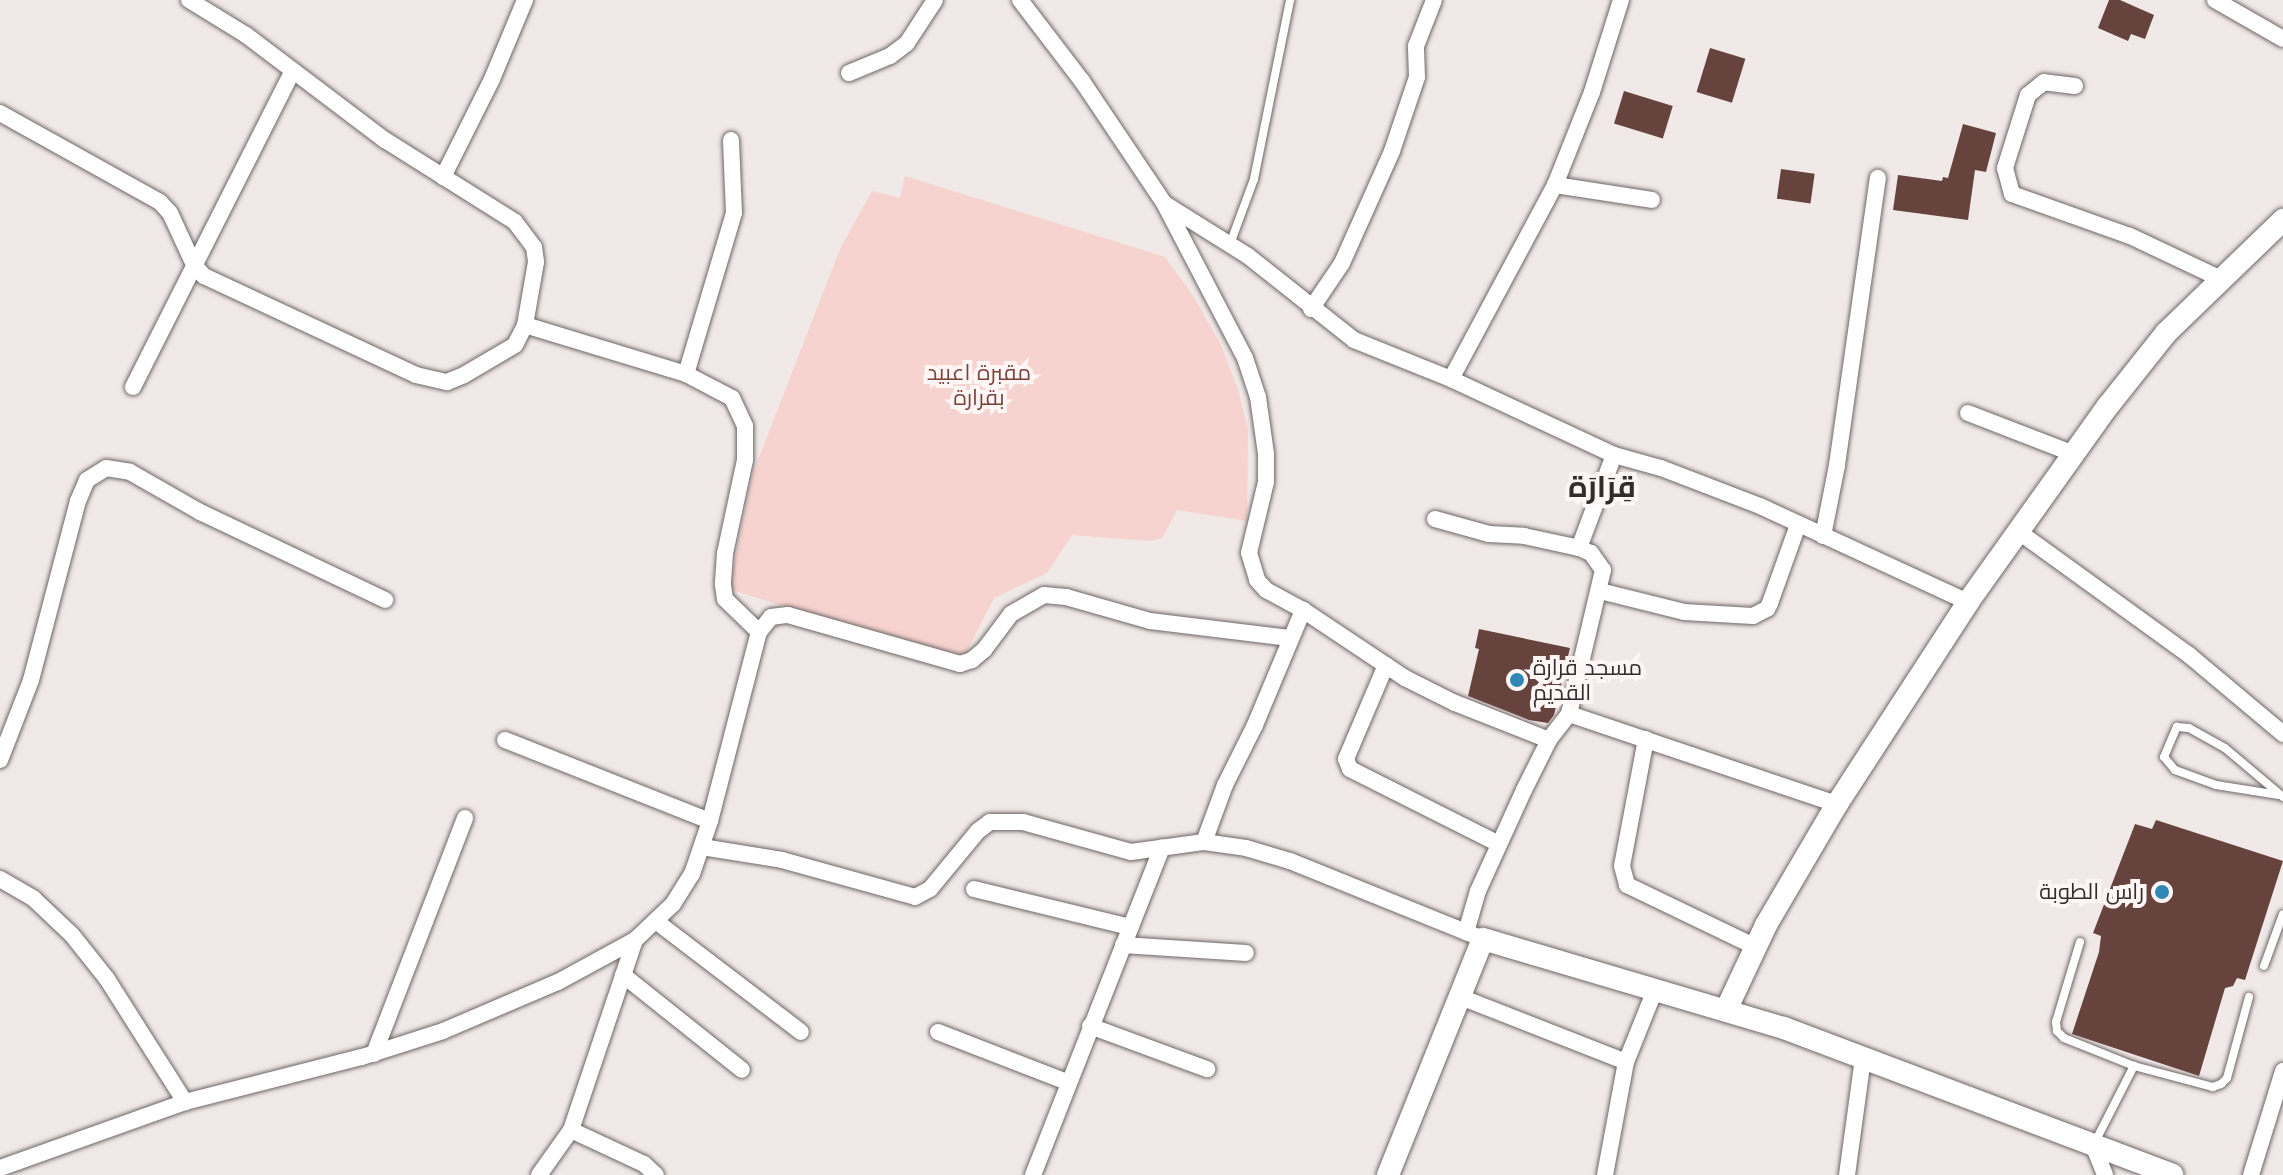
<!DOCTYPE html>
<html>
<head>
<meta charset="utf-8">
<style>
	body { margin:0 }
	#map { position:relative; width:2283px; height:1175px; overflow:hidden; background:#f1e9e8; font-family:Jost,Cairo,sans-serif }
	div>[style] { position:absolute }
	.green>* { inset:0; background:#f6d3ce }
	.building>* { inset:0; background:#67433e; transform-origin:0 0 }
	.roads { filter:drop-shadow(0 0 2px #6d6665) drop-shadow(0 0 2px #6d6665) }
	.lane>* { height:8px; margin:-4px; padding:0 4px; transform-origin:4px; border-radius:4px; background:#fff }
	.street>* { height:16px; margin:-8px; padding:0 8px; transform-origin:8px; border-radius:8px; background:#fff }
	.secondary>* { height:22px; margin:-11px; padding:0 11px; transform-origin:11px; border-radius:11px; background:#fff }
	.dots>* { width:22px; height:22px; translate:-50% -50%; box-sizing:border-box; border:4px solid #fef6f5; border-radius:50% }
	span { translate:-50% -50%; white-space:nowrap; text-align:center; line-height:1.15; -webkit-text-stroke:8px #fef6f5; paint-order:stroke }
	.park-label { font-size:22px; color:#7b423c }
	.poi-label { font-size:22px; color:#302d2c }
	.left { translate:0 -50%; text-align:left }
	.right { translate:-100% -50%; text-align:right }
	.district-label { font-size:30px; color:#302d2c; font-weight:700 }
</style>
</head>
<body>
<div id="map">
	<div class="green">
		<i style="clip-path:polygon(905px 176px,1165px 257px,1192px 294px,1220px 343px,1238px 389px,1248px 430px,1247px 521px,1177px 510px,1162px 538px,1149px 541px,1072px 535px,1047px 573px,994px 598px,965px 655px,896px 641px,729px 589px,753px 473px,840px 249px,872px 191px,900px 198px)"></i>
	</div>
	<div class="building">
		<i style="clip-path:polygon(2109px 0,2120px 0,2154px 15px,2145px 39px,2131px 34px,2128px 41px,2098px 28px)"></i>
		<i style="left:1710px;top:48px;width:37px;height:46px;rotate:17deg"></i>
		<i style="left:1624px;top:91px;width:51px;height:34px;rotate:17deg"></i>
		<i style="clip-path:polygon(1963px 124px,1996px 133px,1986px 172px,1975px 170px,1968px 220px,1893px 210px,1898px 175px,1942px 181px,1943px 177px,1948px 178px)"></i>
		<i style="left:1781px;top:169px;width:34px;height:30px;rotate:8deg"></i>
		<i style="clip-path:polygon(1479px 629px,1570px 648px,1554px 715px,1548px 723px,1529px 720px,1468px 696px,1479px 649px,1475px 648px)"></i>
		<i style="clip-path:polygon(2156px 820px,2283px 861px,2245px 980px,2237px 978px,2233px 986px,2225px 988px,2199px 1076px,2072px 1034px,2099px 952px,2101px 936px,2093px 933px,2135px 824px,2152px 829px)"></i>
	</div>
	<div class="roads">
		<div class="lane">
			<i style="left:1230px;top:244px;width:69px;rotate:-69.7deg"></i>
			<i style="left:1254px;top:179px;width:183px;rotate:-78.6deg"></i>
			<i style="left:2279px;top:795px;width:64px;rotate:-171deg"></i>
			<i style="left:2216px;top:785px;width:44px;rotate:-159.9deg"></i>
			<i style="left:2175px;top:770px;width:17px;rotate:-130deg"></i>
			<i style="left:2164px;top:757px;width:33px;rotate:-67deg"></i>
			<i style="left:2177px;top:727px;width:12px;rotate:5deg"></i>
			<i style="left:2189px;top:728px;width:41px;rotate:29.1deg"></i>
			<i style="left:2225px;top:748px;width:76px;rotate:40.2deg"></i>
			<i style="left:2080px;top:942px;width:84px;rotate:106.7deg"></i>
			<i style="left:2056px;top:1022px;width:9px;rotate:84deg"></i>
			<i style="left:2057px;top:1031px;width:10px;rotate:45deg"></i>
			<i style="left:2064px;top:1038px;width:75px;rotate:21.8deg"></i>
			<i style="left:2134px;top:1066px;width:82px;rotate:14.9deg"></i>
			<i style="left:2213px;top:1087px;width:9px;rotate:-21deg"></i>
			<i style="left:2221px;top:1084px;width:8px;rotate:-45deg"></i>
			<i style="left:2227px;top:1078px;width:84px;rotate:-74.8deg"></i>
			<i style="left:2264px;top:966px;width:55px;rotate:-69.9deg"></i>
			<i style="left:2094px;top:1144px;width:88px;rotate:-62.9deg"></i>
		</div>
		<div class="street">
			<i style="left:189px;top:0;width:67px;rotate:31.6deg"></i>
			<i style="left:246px;top:35px;width:174px;rotate:37.1deg"></i>
			<i style="left:385px;top:140px;width:154px;rotate:32.2deg"></i>
			<i style="left:515px;top:222px;width:31px;rotate:53deg"></i>
			<i style="left:534px;top:247px;width:15px;rotate:82deg"></i>
			<i style="left:536px;top:262px;width:64px;rotate:99.9deg"></i>
			<i style="left:1020px;top:0;width:102px;rotate:52.6deg"></i>
			<i style="left:1082px;top:81px;width:147px;rotate:56.1deg"></i>
			<i style="left:1164px;top:203px;width:175px;rotate:62.4deg"></i>
			<i style="left:1245px;top:358px;width:41px;rotate:71.6deg"></i>
			<i style="left:1258px;top:397px;width:58px;rotate:82deg"></i>
			<i style="left:1266px;top:454px;width:28px;rotate:90deg"></i>
			<i style="left:1266px;top:482px;width:73px;rotate:103.5deg"></i>
			<i style="left:1249px;top:553px;width:28px;rotate:73deg"></i>
			<i style="left:1257px;top:580px;width:13px;rotate:48deg"></i>
			<i style="left:1266px;top:590px;width:42px;rotate:28.4deg"></i>
			<i style="left:1303px;top:610px;width:123px;rotate:33.7deg"></i>
			<i style="left:1405px;top:678px;width:56px;rotate:26.6deg"></i>
			<i style="left:1455px;top:703px;width:101px;rotate:21.5deg"></i>
			<i style="left:2215px;top:0;width:78px;rotate:29.8deg"></i>
			<i style="left:849px;top:73px;width:44px;rotate:-22.5deg"></i>
			<i style="left:890px;top:56px;width:21px;rotate:-37deg"></i>
			<i style="left:907px;top:43px;width:51px;rotate:-56.9deg"></i>
			<i style="left:2075px;top:86px;width:31px;rotate:-173deg"></i>
			<i style="left:2044px;top:82px;width:21px;rotate:141deg"></i>
			<i style="left:2028px;top:95px;width:77px;rotate:107.5deg"></i>
			<i style="left:2005px;top:168px;width:27px;rotate:75deg"></i>
			<i style="left:2012px;top:194px;width:125px;rotate:19.6deg"></i>
			<i style="left:2130px;top:236px;width:98px;rotate:25.3deg"></i>
			<i style="left:0;top:113px;width:183px;rotate:29.1deg"></i>
			<i style="left:160px;top:202px;width:15px;rotate:48deg"></i>
			<i style="left:170px;top:213px;width:57px;rotate:65.2deg"></i>
			<i style="left:194px;top:265px;width:15px;rotate:48deg"></i>
			<i style="left:204px;top:276px;width:234px;rotate:25deg"></i>
			<i style="left:416px;top:375px;width:32px;rotate:13deg"></i>
			<i style="left:447px;top:382px;width:18px;rotate:-22deg"></i>
			<i style="left:464px;top:375px;width:59px;rotate:-30.5deg"></i>
			<i style="left:515px;top:345px;width:22px;rotate:-63deg"></i>
			<i style="left:525px;top:325px;width:168px;rotate:16.9deg"></i>
			<i style="left:686px;top:374px;width:52px;rotate:27.6deg"></i>
			<i style="left:732px;top:398px;width:31px;rotate:65deg"></i>
			<i style="left:745px;top:426px;width:34px;rotate:90deg"></i>
			<i style="left:745px;top:460px;width:95px;rotate:102.1deg"></i>
			<i style="left:725px;top:553px;width:32px;rotate:94deg"></i>
			<i style="left:723px;top:585px;width:14px;rotate:82deg"></i>
			<i style="left:725px;top:599px;width:47px;rotate:44.1deg"></i>
			<i style="left:443px;top:177px;width:110px;rotate:-63.4deg"></i>
			<i style="left:492px;top:79px;width:86px;rotate:-67.3deg"></i>
			<i style="left:1555px;top:185px;width:98px;rotate:8.8deg"></i>
			<i style="left:1165px;top:204px;width:98px;rotate:32.1deg"></i>
			<i style="left:1248px;top:256px;width:135px;rotate:38.4deg"></i>
			<i style="left:1354px;top:340px;width:105px;rotate:21.9deg"></i>
			<i style="left:1451px;top:379px;width:180px;rotate:25deg"></i>
			<i style="left:1614px;top:455px;width:49px;rotate:15.5deg"></i>
			<i style="left:1661px;top:468px;width:106px;rotate:21deg"></i>
			<i style="left:1760px;top:506px;width:229px;rotate:24.8deg"></i>
			<i style="left:1311px;top:309px;width:55px;rotate:-56deg"></i>
			<i style="left:1342px;top:263px;width:123px;rotate:-65.9deg"></i>
			<i style="left:1392px;top:151px;width:78px;rotate:-71.3deg"></i>
			<i style="left:1417px;top:77px;width:31px;rotate:-92deg"></i>
			<i style="left:1416px;top:46px;width:49px;rotate:-68.6deg"></i>
			<i style="left:686px;top:374px;width:168px;rotate:-73.4deg"></i>
			<i style="left:734px;top:213px;width:73px;rotate:-92.4deg"></i>
			<i style="left:1451px;top:379px;width:220px;rotate:-61.8deg"></i>
			<i style="left:1555px;top:185px;width:100px;rotate:-68.3deg"></i>
			<i style="left:1592px;top:92px;width:96px;rotate:-72.5deg"></i>
			<i style="left:133px;top:387px;width:353px;rotate:-63.2deg"></i>
			<i style="left:1968px;top:413px;width:114px;rotate:21.1deg"></i>
			<i style="left:1435px;top:519px;width:56px;rotate:15.5deg"></i>
			<i style="left:1489px;top:534px;width:35px;rotate:3deg"></i>
			<i style="left:1524px;top:536px;width:56px;rotate:12.3deg"></i>
			<i style="left:1579px;top:548px;width:13px;rotate:23deg"></i>
			<i style="left:1591px;top:553px;width:21px;rotate:55deg"></i>
			<i style="left:1603px;top:570px;width:148px;rotate:103.3deg"></i>
			<i style="left:1569px;top:714px;width:33px;rotate:128deg"></i>
			<i style="left:1549px;top:740px;width:56px;rotate:116.6deg"></i>
			<i style="left:1524px;top:790px;width:111px;rotate:114.5deg"></i>
			<i style="left:1478px;top:891px;width:43px;rotate:106.3deg"></i>
			<i style="left:2019px;top:532px;width:210px;rotate:35.9deg"></i>
			<i style="left:2189px;top:655px;width:123px;rotate:40deg"></i>
			<i style="left:1823px;top:536px;width:72px;rotate:-78.8deg"></i>
			<i style="left:1837px;top:465px;width:290px;rotate:-81.9deg"></i>
			<i style="left:1579px;top:548px;width:99px;rotate:-69.4deg"></i>
			<i style="left:1600px;top:591px;width:87px;rotate:14deg"></i>
			<i style="left:1684px;top:612px;width:69px;rotate:3.3deg"></i>
			<i style="left:1753px;top:616px;width:16px;rotate:-27deg"></i>
			<i style="left:1767px;top:609px;width:7px;rotate:-63deg"></i>
			<i style="left:1770px;top:603px;width:83px;rotate:-70.3deg"></i>
			<i style="left:1386px;top:665px;width:102px;rotate:113.1deg"></i>
			<i style="left:1346px;top:759px;width:11px;rotate:68deg"></i>
			<i style="left:1350px;top:769px;width:167px;rotate:26.7deg"></i>
			<i style="left:1569px;top:714px;width:283px;rotate:18.6deg"></i>
			<i style="left:1646px;top:739px;width:129px;rotate:100.7deg"></i>
			<i style="left:1622px;top:866px;width:20px;rotate:75deg"></i>
			<i style="left:1627px;top:885px;width:143px;rotate:25.7deg"></i>
			<i style="left:505px;top:740px;width:220px;rotate:21.6deg"></i>
			<i style="left:0;top:760px;width:86px;rotate:-68.8deg"></i>
			<i style="left:31px;top:680px;width:185px;rotate:-75.3deg"></i>
			<i style="left:78px;top:501px;width:23px;rotate:-67deg"></i>
			<i style="left:87px;top:480px;width:22px;rotate:-32deg"></i>
			<i style="left:106px;top:468px;width:24px;rotate:9deg"></i>
			<i style="left:130px;top:472px;width:81px;rotate:29.7deg"></i>
			<i style="left:200px;top:512px;width:205px;rotate:25.4deg"></i>
			<i style="left:1204px;top:842px;width:61px;rotate:-69.8deg"></i>
			<i style="left:1225px;top:785px;width:67px;rotate:-63.4deg"></i>
			<i style="left:1255px;top:725px;width:125px;rotate:-67.3deg"></i>
			<i style="left:702px;top:847px;width:81px;rotate:9.2deg"></i>
			<i style="left:782px;top:860px;width:138px;rotate:15.5deg"></i>
			<i style="left:915px;top:897px;width:17px;rotate:-28deg"></i>
			<i style="left:930px;top:889px;width:75px;rotate:-50.4deg"></i>
			<i style="left:978px;top:831px;width:15px;rotate:-37deg"></i>
			<i style="left:990px;top:822px;width:33px"></i>
			<i style="left:1023px;top:822px;width:112px;rotate:15.5deg"></i>
			<i style="left:1131px;top:852px;width:74px;rotate:-7.8deg"></i>
			<i style="left:1204px;top:842px;width:42px;rotate:8.1deg"></i>
			<i style="left:1246px;top:848px;width:46px;rotate:16.5deg"></i>
			<i style="left:1290px;top:861px;width:208px;rotate:22deg"></i>
			<i style="left:0;top:879px;width:39px;rotate:30deg"></i>
			<i style="left:34px;top:899px;width:52px;rotate:43.5deg"></i>
			<i style="left:72px;top:935px;width:56px;rotate:51.5deg"></i>
			<i style="left:107px;top:979px;width:146px;rotate:57.6deg"></i>
			<i style="left:974px;top:889px;width:161px;rotate:13.7deg"></i>
			<i style="left:657px;top:922px;width:181px;rotate:37.4deg"></i>
			<i style="left:1123px;top:945px;width:123px;rotate:3.7deg"></i>
			<i style="left:623px;top:975px;width:152px;rotate:38.6deg"></i>
			<i style="left:1458px;top:996px;width:180px;rotate:21.4deg"></i>
			<i style="left:1090px;top:1026px;width:125px;rotate:20.2deg"></i>
			<i style="left:938px;top:1032px;width:138px;rotate:21.2deg"></i>
			<i style="left:374px;top:1054px;width:253px;rotate:-68.9deg"></i>
			<i style="left:571px;top:1130px;width:81px;rotate:25deg"></i>
			<i style="left:644px;top:1164px;width:16px;rotate:43deg"></i>
			<i style="left:2093px;top:1145px;width:32px;rotate:68deg"></i>
			<i style="left:0;top:1168px;width:196px;rotate:-19.6deg"></i>
			<i style="left:185px;top:1102px;width:183px;rotate:-14.3deg"></i>
			<i style="left:362px;top:1057px;width:85px;rotate:-17.8deg"></i>
			<i style="left:443px;top:1031px;width:125px;rotate:-23.1deg"></i>
			<i style="left:558px;top:982px;width:88px;rotate:-28.6deg"></i>
			<i style="left:635px;top:940px;width:52px;rotate:-43.5deg"></i>
			<i style="left:673px;top:904px;width:36px;rotate:-58deg"></i>
			<i style="left:692px;top:874px;width:56px;rotate:-71.2deg"></i>
			<i style="left:710px;top:821px;width:195px;rotate:-75.5deg"></i>
			<i style="left:759px;top:632px;width:19px;rotate:-51deg"></i>
			<i style="left:771px;top:617px;width:17px;rotate:-7deg"></i>
			<i style="left:788px;top:615px;width:179px;rotate:15.9deg"></i>
			<i style="left:960px;top:664px;width:13px;rotate:-18deg"></i>
			<i style="left:972px;top:660px;width:16px;rotate:-40deg"></i>
			<i style="left:984px;top:650px;width:45px;rotate:-53.1deg"></i>
			<i style="left:1011px;top:614px;width:38px;rotate:-30deg"></i>
			<i style="left:1044px;top:595px;width:22px;rotate:5deg"></i>
			<i style="left:1066px;top:597px;width:87px;rotate:15.9deg"></i>
			<i style="left:1150px;top:621px;width:141px;rotate:6.9deg"></i>
			<i style="left:539px;top:1175px;width:55px;rotate:-54.6deg"></i>
			<i style="left:571px;top:1130px;width:200px;rotate:-71.4deg"></i>
			<i style="left:1033px;top:1175px;width:352px;rotate:-68.5deg"></i>
			<i style="left:1605px;top:1175px;width:115px;rotate:-79.5deg"></i>
			<i style="left:1626px;top:1062px;width:78px;rotate:-68.1deg"></i>
			<i style="left:1847px;top:1175px;width:118px;rotate:-82.2deg"></i>
			<i style="left:2251px;top:1175px;width:109px;rotate:-72.9deg"></i>
		</div>
		<div class="secondary">
			<i style="left:1727px;top:1008px;width:92px;rotate:-64.8deg"></i>
			<i style="left:1766px;top:925px;width:140px;rotate:-59.6deg"></i>
			<i style="left:1837px;top:804px;width:241px;rotate:-57deg"></i>
			<i style="left:1968px;top:602px;width:241px;rotate:-54.5deg"></i>
			<i style="left:2108px;top:406px;width:93px;rotate:-51.5deg"></i>
			<i style="left:2166px;top:333px;width:163px;rotate:-44deg"></i>
			<i style="left:1388px;top:1175px;width:254px;rotate:-68.1deg"></i>
			<i style="left:1483px;top:939px;width:314px;rotate:16.5deg"></i>
			<i style="left:1784px;top:1028px;width:415px;rotate:20.7deg"></i>
		</div>
	</div>
	<div class="dots">
		<i style="left:1517px;top:680px;background:#3187b6"></i>
		<i style="left:2162px;top:892px;background:#3187b6"></i>
	</div>
	<div class="park-label">
		<span style="left:979px;top:385px">مقبرة اعبيد<br>بقرارة</span>
	</div>
	<div class="poi-label">
		<span class="left" style="left:1533px;top:680px">مسجد قرارة<br>القديم</span>
		<span class="right" style="left:2144px;top:892px">راس الطوبة</span>
	</div>
	<div class="district-label">
		<span style="left:1602px;top:487px">قِرَارَة</span>
	</div>
</div>
</body>
</html>
